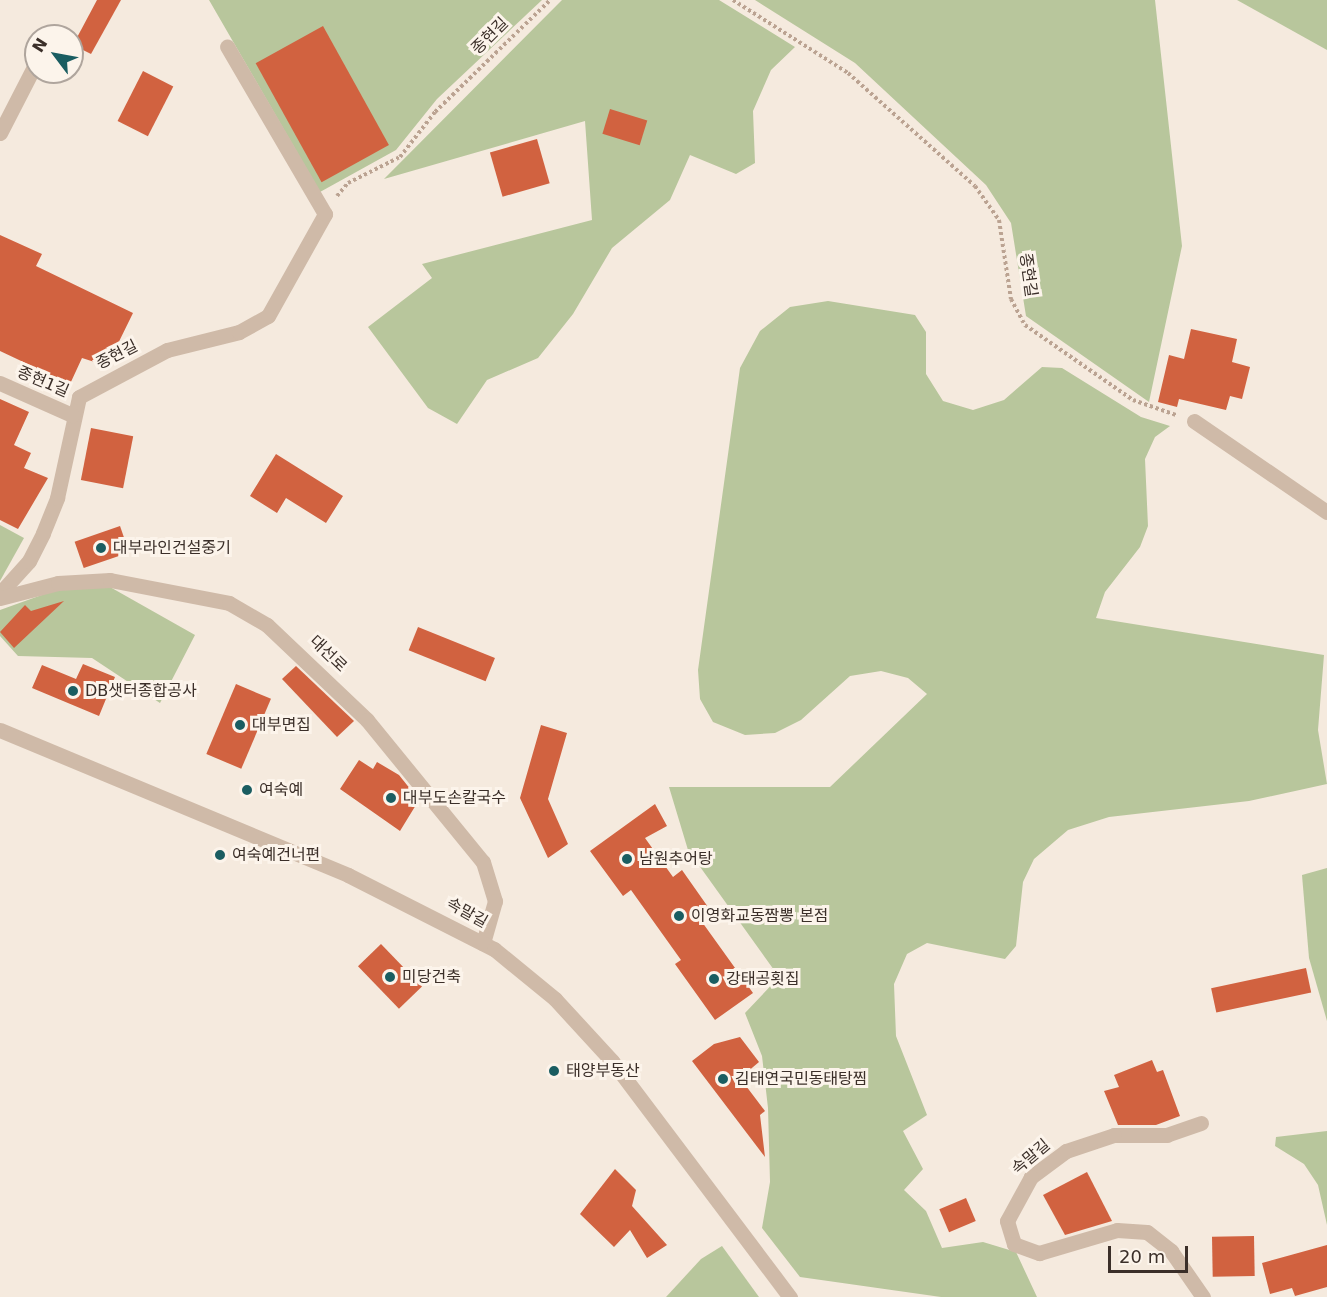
<!DOCTYPE html>
<html>
<head>
<meta charset="utf-8">
<style>
	body { margin:0 }
	#map { position:relative; width:1327px; height:1297px; overflow:hidden; background:#f5eade; font-family:"DejaVu Sans","Noto Sans KR",sans-serif }
	div>[style] { position:absolute }
	.green>* { inset:0; background:#b8c69c }
	.building>* { inset:0; background:#d16240; transform-origin:0 0 }
	.path>* { height:4px; margin-top:-2px; transform-origin:0; background:repeating-linear-gradient(90deg,#bba392 0 3px,transparent 0 6px) }
	.service>* { height:15px; margin:-7.5px; padding:0 7.5px; transform-origin:7.5px; border-radius:7.5px; background:#cfbaa8 }
	.minor>* { height:15px; margin:-7.5px; padding:0 7.5px; transform-origin:7.5px; border-radius:7.5px; background:#cfbaa8 }
	.tertiary>* { height:15px; margin:-7.5px; padding:0 7.5px; transform-origin:7.5px; border-radius:7.5px; background:#cfbaa8 }
	.dots>* { width:16px; height:16px; translate:-50% -50%; box-sizing:border-box; border:3px solid #fcf4eb; border-radius:50% }
	span { translate:-50% -50%; white-space:nowrap; text-align:center; line-height:1.15; -webkit-text-stroke:6px #fcf4eb; paint-order:stroke }
	.street-label { font-size:16px; color:#3b2f29 }
	.poi-label { font-size:16px; color:#3b2f29 }
	.left { translate:0 -50%; text-align:left }
	.north { position:absolute; left:24px; top:24px; width:60px; height:60px; box-sizing:border-box; background:#fcf4eb; border:2px solid #afa59d; border-radius:50%; rotate:302deg; font-size:16px; font-weight:700; line-height:24px; text-align:center; color:#3b2f29 }
	.north::after { content:''; display:block; margin:auto; width:21px; height:27px; background:#1a5d61; clip-path:polygon(50% 0,100% 100%,50% 72%,0 100%) }
	.scale { position:absolute; left:1108px; top:1246px; width:80px; height:27px; box-sizing:border-box; border:3px solid #3b2f29; border-top:0; padding-left:8px; font-size:18px; line-height:21px; white-space:nowrap; color:#3b2f29; -webkit-text-stroke:4px #fcf4eb; paint-order:stroke }
</style>
</head>
<body>
<div id="map">
	<div class="green">
		<i style="clip-path:polygon(209px 0,542px 0,437px 99px,396px 150px,320px 192px)"></i>
		<i style="clip-path:polygon(562px 0,719px 0,795px 47px,771px 70px,753px 111px,755px 163px,736px 174px,690px 155px,670px 200px,612px 248px,573px 314px,538px 358px,487px 380px,457px 424px,428px 408px,368px 327px,432px 278px,422px 264px,592px 220px,585px 121px,384px 179px)"></i>
		<i style="clip-path:polygon(755px 0,1155px 0,1182px 246px,1149px 402px,1026px 316px,1011px 223px,986px 185px,855px 63px)"></i>
		<i style="clip-path:polygon(1237px 0,1327px 0,1327px 50px)"></i>
		<i style="clip-path:polygon(828px 301px,915px 315px,926px 332px,926px 374px,943px 401px,973px 410px,1004px 400px,1042px 367px,1062px 368px,1141px 417px,1170px 426px,1155px 437px,1145px 459px,1148px 526px,1140px 547px,1105px 592px,1096px 618px,1324px 655px,1318px 730px,1327px 784px,1249px 801px,1109px 817px,1068px 830px,1034px 859px,1023px 882px,1016px 946px,1005px 959px,927px 943px,907px 954px,894px 984px,896px 1036px,927px 1115px,903px 1131px,923px 1169px,904px 1190px,926px 1211px,942px 1248px,983px 1242px,1016px 1252px,1037px 1297px,941px 1297px,800px 1277px,762px 1228px,770px 1182px,768px 1108px,762px 1056px,745px 1013px,779px 977px,688px 850px,669px 787px,830px 787px,927px 694px,908px 678px,881px 671px,850px 676px,801px 720px,775px 733px,745px 735px,713px 722px,700px 699px,698px 670px,740px 368px,760px 331px,790px 307px)"></i>
		<i style="clip-path:polygon(0 525px,24px 538px,0 581px)"></i>
		<i style="clip-path:polygon(64px 587px,110px 587px,195px 635px,160px 703px,92px 658px,18px 656px,0 636px,0 610px)"></i>
		<i style="clip-path:polygon(1327px 868px,1327px 1021px,1309px 958px,1302px 875px)"></i>
		<i style="clip-path:polygon(1327px 1131px,1327px 1225px,1318px 1185px,1304px 1164px,1275px 1146px,1276px 1137px)"></i>
		<i style="clip-path:polygon(722px 1246px,759px 1297px,666px 1297px,701px 1259px)"></i>
	</div>
	<div class="building">
		<i style="clip-path:polygon(97px 0,121px 0,91px 54px,73px 45px)"></i>
		<i style="left:323px;top:26px;width:136px;height:77px;rotate:61deg"></i>
		<i style="left:143px;top:71px;width:34px;height:56px;rotate:27deg"></i>
		<i style="left:610px;top:109px;width:39px;height:26px;rotate:17deg"></i>
		<i style="left:537px;top:139px;width:46px;height:49px;rotate:74deg"></i>
		<i style="clip-path:polygon(0 235px,42px 254px,36px 266px,133px 313px,107px 366px,82px 358px,70px 384px,0 351px)"></i>
		<i style="clip-path:polygon(1191px 329px,1237px 339px,1232px 362px,1250px 367px,1242px 399px,1230px 396px,1226px 410px,1179px 399px,1177px 407px,1158px 402px,1169px 355px,1184px 359px)"></i>
		<i style="clip-path:polygon(0 399px,29px 412px,14px 445px,31px 453px,24px 468px,48px 478px,18px 529px,0 520px)"></i>
		<i style="left:91px;top:428px;width:43px;height:53px;rotate:11deg"></i>
		<i style="clip-path:polygon(276px 454px,343px 496px,326px 523px,286px 498px,277px 513px,250px 496px)"></i>
		<i style="left:120px;top:526px;width:28px;height:48px;rotate:71deg"></i>
		<i style="clip-path:polygon(64px 601px,14px 648px,0 632px,25px 605px,31px 611px)"></i>
		<i style="left:418px;top:627px;width:83px;height:25px;rotate:22deg"></i>
		<i style="clip-path:polygon(83px 664px,115px 677px,99px 716px,32px 688px,42px 665px,76px 679px)"></i>
		<i style="clip-path:polygon(296px 666px,354px 721px,337px 737px,282px 679px)"></i>
		<i style="left:236px;top:684px;width:38px;height:76px;rotate:23deg"></i>
		<i style="clip-path:polygon(541px 725px,567px 733px,548px 799px,568px 844px,548px 858px,520px 798px)"></i>
		<i style="clip-path:polygon(359px 760px,373px 769px,377px 762px,399px 775px,419px 800px,400px 831px,340px 789px)"></i>
		<i style="clip-path:polygon(655px 804px,667px 826px,645px 838px,673px 877px,682px 870px,708px 907px,697px 915px,753px 993px,715px 1020px,675px 964px,681px 960px,631px 890px,623px 896px,590px 851px)"></i>
		<i style="left:381px;top:944px;width:59px;height:32px;rotate:46deg"></i>
		<i style="left:1306px;top:968px;width:25px;height:97px;rotate:78deg"></i>
		<i style="clip-path:polygon(740px 1037px,759px 1062px,740px 1078px,765px 1111px,760px 1115px,765px 1157px,692px 1061px,714px 1044px)"></i>
		<i style="clip-path:polygon(1152px 1060px,1157px 1072px,1163px 1070px,1180px 1116px,1156px 1125px,1118px 1125px,1104px 1091px,1119px 1087px,1114px 1075px)"></i>
		<i style="clip-path:polygon(615px 1169px,636px 1190px,632px 1206px,667px 1245px,647px 1258px,630px 1230px,614px 1247px,580px 1214px)"></i>
		<i style="clip-path:polygon(1087px 1172px,1112px 1221px,1065px 1235px,1043px 1195px)"></i>
		<i style="left:966px;top:1198px;width:25px;height:29px;rotate:67deg"></i>
		<i style="left:1254px;top:1236px;width:40px;height:42px;rotate:89deg"></i>
		<i style="clip-path:polygon(1327px 1245px,1327px 1287px,1295px 1296px,1292px 1288px,1270px 1294px,1262px 1263px)"></i>
	</div>
	<div class="path">
		<i style="left:733px;top:0;width:136px;rotate:32.4deg"></i>
		<i style="left:848px;top:73px;width:170px;rotate:41.7deg"></i>
		<i style="left:975px;top:186px;width:42px;rotate:54.8deg"></i>
		<i style="left:999px;top:220px;width:80px;rotate:81.4deg"></i>
		<i style="left:1011px;top:299px;width:30px;rotate:62deg"></i>
		<i style="left:1025px;top:325px;width:131px;rotate:34.8deg"></i>
		<i style="left:1133px;top:400px;width:46px;rotate:19.2deg"></i>
		<i style="left:337px;top:196px;width:17px;rotate:-50deg"></i>
		<i style="left:348px;top:183px;width:58px;rotate:-26.6deg"></i>
		<i style="left:400px;top:157px;width:57px;rotate:-52.1deg"></i>
		<i style="left:435px;top:112px;width:161px;rotate:-44.2deg"></i>
	</div>
	<div class="service">
		<i style="left:1194px;top:421px;width:161px;rotate:34.4deg"></i>
		<i style="left:0;top:593px;width:43px;rotate:-47.8deg"></i>
		<i style="left:29px;top:561px;width:31px;rotate:-63deg"></i>
		<i style="left:43px;top:533px;width:38px;rotate:-68deg"></i>
		<i style="left:57px;top:498px;width:103px;rotate:-77.7deg"></i>
		<i style="left:79px;top:397px;width:100px;rotate:-28.1deg"></i>
		<i style="left:167px;top:350px;width:74px;rotate:-14deg"></i>
		<i style="left:239px;top:332px;width:33px;rotate:-29deg"></i>
		<i style="left:268px;top:316px;width:117px;rotate:-60.8deg"></i>
		<i style="left:325px;top:214px;width:194px;rotate:-120.3deg"></i>
		<i style="left:0;top:598px;width:60px;rotate:-14.5deg"></i>
		<i style="left:58px;top:583px;width:52px;rotate:-3.3deg"></i>
		<i style="left:110px;top:580px;width:121px;rotate:10.9deg"></i>
		<i style="left:229px;top:603px;width:44px;rotate:30.1deg"></i>
		<i style="left:267px;top:625px;width:138px;rotate:43.5deg"></i>
		<i style="left:367px;top:720px;width:183px;rotate:50.8deg"></i>
		<i style="left:483px;top:862px;width:41px;rotate:72.9deg"></i>
		<i style="left:495px;top:901px;width:44px;rotate:105.9deg"></i>
		<i style="left:1201px;top:1123px;width:36px;rotate:161deg"></i>
		<i style="left:1167px;top:1135px;width:53px;rotate:180deg"></i>
		<i style="left:1114px;top:1135px;width:51px;rotate:161.6deg"></i>
		<i style="left:1066px;top:1151px;width:44px;rotate:143.4deg"></i>
		<i style="left:1031px;top:1177px;width:50px;rotate:118.6deg"></i>
		<i style="left:1007px;top:1221px;width:24px;rotate:73deg"></i>
		<i style="left:1014px;top:1244px;width:27px;rotate:20deg"></i>
		<i style="left:1039px;top:1253px;width:81px;rotate:-16.4deg"></i>
		<i style="left:1117px;top:1230px;width:30px;rotate:4deg"></i>
		<i style="left:1147px;top:1232px;width:31px;rotate:38deg"></i>
		<i style="left:1171px;top:1251px;width:56px;rotate:55.2deg"></i>
	</div>
	<div class="minor">
		<i style="left:0;top:133px;width:79px;rotate:-62.8deg"></i>
		<i style="left:0;top:383px;width:79px;rotate:24deg"></i>
	</div>
	<div class="tertiary">
		<i style="left:0;top:730px;width:377px;rotate:22.6deg"></i>
		<i style="left:348px;top:875px;width:164px;rotate:26.9deg"></i>
		<i style="left:494px;top:949px;width:79px;rotate:39.3deg"></i>
		<i style="left:555px;top:999px;width:84px;rotate:47.4deg"></i>
		<i style="left:612px;top:1061px;width:296px;rotate:53deg"></i>
	</div>
	<div class="dots">
		<i style="left:101px;top:548px;background:#1a5d61"></i>
		<i style="left:73px;top:691px;background:#1a5d61"></i>
		<i style="left:240px;top:725px;background:#1a5d61"></i>
		<i style="left:247px;top:790px;background:#1a5d61"></i>
		<i style="left:391px;top:798px;background:#1a5d61"></i>
		<i style="left:220px;top:855px;background:#1a5d61"></i>
		<i style="left:627px;top:859px;background:#1a5d61"></i>
		<i style="left:679px;top:916px;background:#1a5d61"></i>
		<i style="left:390px;top:977px;background:#1a5d61"></i>
		<i style="left:714px;top:979px;background:#1a5d61"></i>
		<i style="left:554px;top:1071px;background:#1a5d61"></i>
		<i style="left:723px;top:1079px;background:#1a5d61"></i>
	</div>
	<div class="street-label">
		<span style="left:490px;top:36px;rotate:-45deg">종현길</span>
		<span style="left:1028px;top:275px;rotate:82deg">종현길</span>
		<span style="left:117px;top:355px;rotate:-27deg">종현길</span>
		<span style="left:43px;top:382px;rotate:23deg">종현1길</span>
		<span style="left:328px;top:654px;rotate:44deg">대선로</span>
		<span style="left:467px;top:913px;rotate:29deg">속말길</span>
		<span style="left:1031px;top:1157px;rotate:-40deg">속말길</span>
	</div>
	<div class="poi-label">
		<span class="left" style="left:113px;top:548px">대부라인건설중기</span>
		<span class="left" style="left:85px;top:691px">DB샛터종합공사</span>
		<span class="left" style="left:252px;top:725px">대부면집</span>
		<span class="left" style="left:259px;top:790px">여숙예</span>
		<span class="left" style="left:403px;top:798px">대부도손칼국수</span>
		<span class="left" style="left:232px;top:855px">여숙예건너편</span>
		<span class="left" style="left:639px;top:859px">남원추어탕</span>
		<span class="left" style="left:691px;top:916px">이영화교동짬뽕 본점</span>
		<span class="left" style="left:402px;top:977px">미당건축</span>
		<span class="left" style="left:726px;top:979px">강태공횟집</span>
		<span class="left" style="left:566px;top:1071px">태양부동산</span>
		<span class="left" style="left:735px;top:1079px">김태연국민동태탕찜</span>
	</div>
	<div class="north">N</div>
	<div class="scale">20 m</div>
</div>
</body>
</html>
